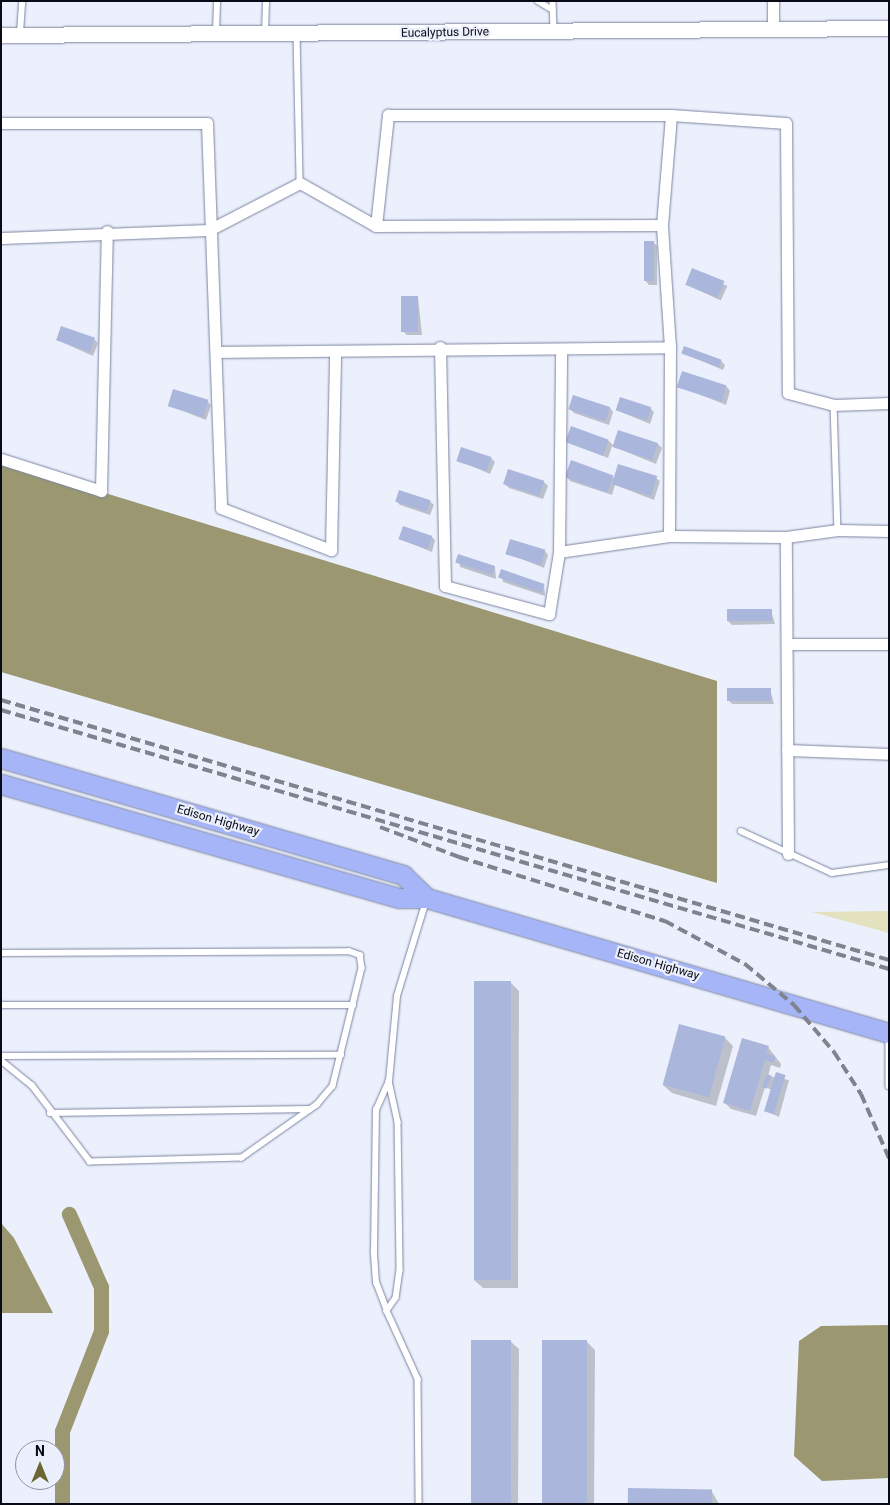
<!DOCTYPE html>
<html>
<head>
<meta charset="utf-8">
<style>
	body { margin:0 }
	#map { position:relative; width:890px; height:1505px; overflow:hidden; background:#ecf0fd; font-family:Roboto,sans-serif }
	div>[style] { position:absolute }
	.green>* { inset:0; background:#e3e1be }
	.water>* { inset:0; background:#9b9871 }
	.shadow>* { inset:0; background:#0003; transform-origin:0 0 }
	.canal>* { height:15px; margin:-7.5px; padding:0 7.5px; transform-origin:7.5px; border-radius:7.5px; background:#9b9871 }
	.building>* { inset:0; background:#aab6db; transform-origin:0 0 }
	.roads { filter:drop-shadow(0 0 1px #7b84a0) drop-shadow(0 0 1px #7b84a0) }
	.service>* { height:5.5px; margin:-2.75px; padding:0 2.75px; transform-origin:2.75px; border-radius:2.75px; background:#fff }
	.minor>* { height:11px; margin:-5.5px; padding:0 5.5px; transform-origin:5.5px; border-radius:5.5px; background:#fff }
	.tertiary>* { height:15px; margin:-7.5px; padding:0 7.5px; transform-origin:7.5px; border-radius:7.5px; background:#fff }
	.primary>* { height:19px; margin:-9.5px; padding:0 9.5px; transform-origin:9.5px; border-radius:9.5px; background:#a5b5f7 }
	.rail>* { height:4px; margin-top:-2px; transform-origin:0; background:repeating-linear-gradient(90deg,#7f838e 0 10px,transparent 0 15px) }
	span { translate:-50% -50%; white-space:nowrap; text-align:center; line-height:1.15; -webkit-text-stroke:4.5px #ecf0fd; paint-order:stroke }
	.street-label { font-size:12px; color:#080b15 }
	.frame { position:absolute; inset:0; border:2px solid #080b15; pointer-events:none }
	.north { position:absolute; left:15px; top:1440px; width:50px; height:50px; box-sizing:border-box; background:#ecf0fd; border:1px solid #9194a0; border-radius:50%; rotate:0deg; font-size:14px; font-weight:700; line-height:20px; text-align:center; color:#080b15 }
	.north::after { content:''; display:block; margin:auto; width:18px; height:22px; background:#6b6733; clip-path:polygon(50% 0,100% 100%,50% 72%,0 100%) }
</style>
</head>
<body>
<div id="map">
	<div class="green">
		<i style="clip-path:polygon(889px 911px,889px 933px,812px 912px)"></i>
	</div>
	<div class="water">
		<i style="clip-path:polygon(1px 461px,717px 681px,717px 883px,1px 672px)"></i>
		<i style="clip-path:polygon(1px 1223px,14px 1238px,53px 1313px,1px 1313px)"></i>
		<i style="clip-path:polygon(889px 1325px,889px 1478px,822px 1481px,794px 1456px,799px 1341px,821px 1326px)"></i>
	</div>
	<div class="shadow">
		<i style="clip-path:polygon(653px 242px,657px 246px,657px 285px,649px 285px,646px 281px)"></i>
		<i style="left:693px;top:270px;width:38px;height:16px;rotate:25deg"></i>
		<i style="clip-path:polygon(418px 297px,422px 335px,407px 335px,403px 331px)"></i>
		<i style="clip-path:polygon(94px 339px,98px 343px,93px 356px,57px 340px)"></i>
		<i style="clip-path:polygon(683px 353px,721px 361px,725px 365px,723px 370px)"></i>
		<i style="clip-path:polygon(679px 386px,727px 387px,730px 391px,726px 405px)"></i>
		<i style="clip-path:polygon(574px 396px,610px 408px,613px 412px,609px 425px,574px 413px,570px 409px)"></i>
		<i style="clip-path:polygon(207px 401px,211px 405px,206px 420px,170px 406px)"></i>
		<i style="clip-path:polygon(650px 408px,654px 412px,650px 424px,616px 410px)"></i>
		<i style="clip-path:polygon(619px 431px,658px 444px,662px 448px,656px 464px,612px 446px,608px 458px,567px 442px,609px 441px,614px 446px)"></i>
		<i style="clip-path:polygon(491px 458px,495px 462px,490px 474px,458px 460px)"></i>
		<i style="clip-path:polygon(571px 462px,615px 478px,656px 478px,660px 481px,654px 500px,615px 485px,612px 495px,570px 481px,567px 477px)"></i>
		<i style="clip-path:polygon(509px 470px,544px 482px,548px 486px,543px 499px,509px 488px,505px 484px)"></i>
		<i style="clip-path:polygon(400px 491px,430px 501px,434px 505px,430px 515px,400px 505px,396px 501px)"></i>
		<i style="clip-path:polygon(432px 537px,435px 540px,432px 552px,400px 539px)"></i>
		<i style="clip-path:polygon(545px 551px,548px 555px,544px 568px,507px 553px)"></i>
		<i style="clip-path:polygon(459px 556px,495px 567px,496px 579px,460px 567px)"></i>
		<i style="clip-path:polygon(501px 571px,544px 585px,545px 596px,503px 582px)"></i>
		<i style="clip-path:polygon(771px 611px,775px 624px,732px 625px,728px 621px)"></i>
		<i style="clip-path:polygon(770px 689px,774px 704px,732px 704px,728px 700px)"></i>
		<i style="clip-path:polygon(511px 983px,519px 991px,518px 1288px,483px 1288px,474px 1280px)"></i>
		<i style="clip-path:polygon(724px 1037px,733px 1046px,716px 1106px,672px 1093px,663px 1085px)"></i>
		<i style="clip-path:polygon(768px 1047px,781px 1064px,780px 1068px,771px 1065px,768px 1076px,789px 1080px,779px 1117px,766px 1111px,772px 1090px,765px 1087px,756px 1116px,731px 1109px,725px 1103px)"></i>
		<i style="clip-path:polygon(510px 1341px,519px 1349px,518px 1504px,472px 1504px)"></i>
		<i style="clip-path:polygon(587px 1342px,595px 1350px,594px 1504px,542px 1504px)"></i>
		<i style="clip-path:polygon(711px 1490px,719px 1504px,629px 1504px)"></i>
	</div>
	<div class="canal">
		<i style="left:62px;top:1504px;width:73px;rotate:-90deg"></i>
		<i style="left:62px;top:1431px;width:107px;rotate:-68.7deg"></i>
		<i style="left:101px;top:1331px;width:44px;rotate:-90deg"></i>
		<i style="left:101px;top:1287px;width:80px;rotate:-113.7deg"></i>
	</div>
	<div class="building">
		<i style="left:644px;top:241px;width:10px;height:40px"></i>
		<i style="left:692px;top:268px;width:35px;height:18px;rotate:22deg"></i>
		<i style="left:401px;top:296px;width:17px;height:36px"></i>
		<i style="left:61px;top:326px;width:36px;height:15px;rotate:19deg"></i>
		<i style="left:684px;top:346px;width:40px;height:8px;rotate:20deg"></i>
		<i style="left:682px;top:371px;width:47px;height:17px;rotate:18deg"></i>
		<i style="left:173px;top:389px;width:37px;height:18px;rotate:17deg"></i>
		<i style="left:573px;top:395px;width:39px;height:15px;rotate:18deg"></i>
		<i style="left:620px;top:397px;width:33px;height:14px;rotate:18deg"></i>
		<i style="left:571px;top:426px;width:40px;height:17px;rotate:20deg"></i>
		<i style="left:618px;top:430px;width:42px;height:18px;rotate:18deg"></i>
		<i style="left:461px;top:447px;width:32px;height:15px;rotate:18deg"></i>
		<i style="left:571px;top:460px;width:45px;height:18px;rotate:20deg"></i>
		<i style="left:618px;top:464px;width:41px;height:21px;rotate:17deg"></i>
		<i style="left:508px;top:469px;width:38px;height:16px;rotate:18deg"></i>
		<i style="left:399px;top:490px;width:33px;height:12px;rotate:18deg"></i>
		<i style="left:403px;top:526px;width:31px;height:14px;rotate:19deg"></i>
		<i style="left:510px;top:539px;width:37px;height:16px;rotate:17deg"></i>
		<i style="left:458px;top:554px;width:39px;height:9px;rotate:18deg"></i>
		<i style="left:501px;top:569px;width:46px;height:9px;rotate:19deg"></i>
		<i style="left:772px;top:609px;width:12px;height:45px;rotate:90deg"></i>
		<i style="left:727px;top:688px;width:44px;height:13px"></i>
		<i style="left:474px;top:981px;width:37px;height:299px"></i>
		<i style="left:679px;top:1024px;width:48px;height:63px;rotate:15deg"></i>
		<i style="clip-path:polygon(742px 1038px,769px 1046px,766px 1054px,775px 1056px,774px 1063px,765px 1060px,750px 1111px,723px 1103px)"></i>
		<i style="left:776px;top:1072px;width:10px;height:41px;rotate:17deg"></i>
		<i style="left:767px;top:1074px;width:5px;height:14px;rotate:22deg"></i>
		<i style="left:471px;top:1340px;width:40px;height:164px"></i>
		<i style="left:542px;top:1340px;width:45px;height:164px"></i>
		<i style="left:628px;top:1488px;width:84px;height:16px;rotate:1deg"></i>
	</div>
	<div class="roads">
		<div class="service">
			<i style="left:538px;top:1px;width:17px;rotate:31deg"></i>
			<i style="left:553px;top:1px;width:28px;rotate:88deg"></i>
			<i style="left:216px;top:32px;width:31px;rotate:-88deg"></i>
			<i style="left:265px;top:32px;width:31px;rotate:-88deg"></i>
			<i style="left:20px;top:33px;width:32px;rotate:-86deg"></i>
			<i style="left:297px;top:34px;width:149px;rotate:88.8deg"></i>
			<i style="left:834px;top:405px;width:125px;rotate:88.2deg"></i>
			<i style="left:741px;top:831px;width:100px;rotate:24.8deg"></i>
			<i style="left:832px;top:873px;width:58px;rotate:-8deg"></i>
			<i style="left:1px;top:953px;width:348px;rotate:-0.3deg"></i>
			<i style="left:349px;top:951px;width:12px;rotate:20deg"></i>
			<i style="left:360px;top:955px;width:13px;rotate:81deg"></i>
			<i style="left:362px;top:968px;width:122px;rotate:103.8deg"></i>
			<i style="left:333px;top:1086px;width:25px;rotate:130deg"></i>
			<i style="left:317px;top:1105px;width:92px;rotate:144.8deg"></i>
			<i style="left:242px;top:1158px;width:152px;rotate:178.5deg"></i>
			<i style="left:90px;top:1162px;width:96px;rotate:-127.3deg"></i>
			<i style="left:32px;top:1086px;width:40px;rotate:-141deg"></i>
			<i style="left:1px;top:1005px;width:352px"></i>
			<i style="left:889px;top:1038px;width:48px;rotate:90deg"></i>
			<i style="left:1px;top:1056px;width:340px;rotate:-0.2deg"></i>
			<i style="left:389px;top:1081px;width:42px;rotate:77.6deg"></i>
			<i style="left:398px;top:1122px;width:148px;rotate:89.2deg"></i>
			<i style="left:400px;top:1270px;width:28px;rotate:98deg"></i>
			<i style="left:396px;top:1298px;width:16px;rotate:125deg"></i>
			<i style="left:387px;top:1311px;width:30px;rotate:-111deg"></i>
			<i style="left:376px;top:1283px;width:32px;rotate:-94deg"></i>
			<i style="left:374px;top:1251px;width:141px;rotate:-89.2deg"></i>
			<i style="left:376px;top:1110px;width:32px;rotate:-66deg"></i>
			<i style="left:389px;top:1081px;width:85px;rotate:-84.6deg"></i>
			<i style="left:397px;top:996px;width:99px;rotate:-73deg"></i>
			<i style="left:50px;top:1113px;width:260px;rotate:-0.9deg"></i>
			<i style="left:387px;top:1311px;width:75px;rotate:65.5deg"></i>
			<i style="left:418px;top:1379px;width:125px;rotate:89.5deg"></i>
		</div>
		<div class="minor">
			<i style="left:773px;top:30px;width:29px;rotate:-90deg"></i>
			<i style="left:1px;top:123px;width:206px"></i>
			<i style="left:207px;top:123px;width:385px;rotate:87.9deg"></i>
			<i style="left:221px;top:508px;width:118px;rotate:20.9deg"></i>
			<i style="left:331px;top:550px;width:198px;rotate:-88.8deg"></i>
			<i style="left:376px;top:226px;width:112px;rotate:-83.8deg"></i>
			<i style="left:388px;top:115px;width:283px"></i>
			<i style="left:671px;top:115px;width:115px;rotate:4deg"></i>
			<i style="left:786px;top:123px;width:270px;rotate:89.6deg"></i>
			<i style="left:788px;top:393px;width:48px;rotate:14.6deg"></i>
			<i style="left:834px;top:405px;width:55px;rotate:-2.1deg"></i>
			<i style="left:1px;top:238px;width:208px;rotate:-2.2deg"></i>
			<i style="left:209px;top:230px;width:102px;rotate:-27.3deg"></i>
			<i style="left:300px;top:183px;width:87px;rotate:29.5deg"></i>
			<i style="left:376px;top:226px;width:286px;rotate:-0.2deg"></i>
			<i style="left:440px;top:347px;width:239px;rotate:88.8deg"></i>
			<i style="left:445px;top:586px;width:108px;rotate:15.1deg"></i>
			<i style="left:549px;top:614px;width:63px;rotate:-80.8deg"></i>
			<i style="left:559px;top:552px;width:202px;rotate:-89.4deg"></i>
			<i style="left:216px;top:352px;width:454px;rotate:-0.6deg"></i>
			<i style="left:1px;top:459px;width:105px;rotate:17.7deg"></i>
			<i style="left:101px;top:491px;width:260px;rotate:-88.7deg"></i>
			<i style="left:669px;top:536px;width:117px;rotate:0.5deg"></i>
			<i style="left:559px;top:552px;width:111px;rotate:-8.3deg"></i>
			<i style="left:669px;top:536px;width:189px;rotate:-89.7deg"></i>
			<i style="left:670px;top:347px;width:122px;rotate:-93.8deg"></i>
			<i style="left:662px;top:225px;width:110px;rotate:-85.3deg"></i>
			<i style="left:787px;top:644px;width:102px"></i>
			<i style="left:787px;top:750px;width:102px;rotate:2.2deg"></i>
			<i style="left:788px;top:854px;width:317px;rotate:-90.4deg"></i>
			<i style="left:786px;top:537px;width:52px;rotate:-7.7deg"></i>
			<i style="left:838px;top:530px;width:51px;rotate:1.1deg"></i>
		</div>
		<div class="tertiary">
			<i style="left:1px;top:35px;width:888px;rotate:-0.45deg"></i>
		</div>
		<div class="primary">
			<i style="left:1px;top:758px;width:419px;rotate:16.2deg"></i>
			<i style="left:403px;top:875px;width:33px;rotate:44deg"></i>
			<i style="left:1px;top:784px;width:414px;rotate:16deg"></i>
			<i style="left:399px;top:898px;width:28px"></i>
			<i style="left:427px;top:898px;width:481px;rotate:16.3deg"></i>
		</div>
	</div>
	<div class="rail">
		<i style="left:1px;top:700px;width:925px;rotate:16.32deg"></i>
		<i style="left:1px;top:710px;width:925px;rotate:16.26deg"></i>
		<i style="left:380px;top:827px;width:85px;rotate:20.8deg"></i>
		<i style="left:459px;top:857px;width:216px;rotate:17.3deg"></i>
		<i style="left:665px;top:921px;width:91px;rotate:28.3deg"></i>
		<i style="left:745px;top:964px;width:64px;rotate:39.9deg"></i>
		<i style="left:794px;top:1005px;width:62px;rotate:49.6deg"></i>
		<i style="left:834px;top:1052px;width:50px;rotate:57.3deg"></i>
		<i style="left:861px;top:1094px;width:70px;rotate:66.4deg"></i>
	</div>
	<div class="street-label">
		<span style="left:445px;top:33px;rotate:-1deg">Eucalyptus Drive</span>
		<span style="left:218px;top:821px;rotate:16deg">Edison Highway</span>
		<span style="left:658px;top:965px;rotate:16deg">Edison Highway</span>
	</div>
	<div class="frame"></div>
	<div class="north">N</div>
</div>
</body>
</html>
